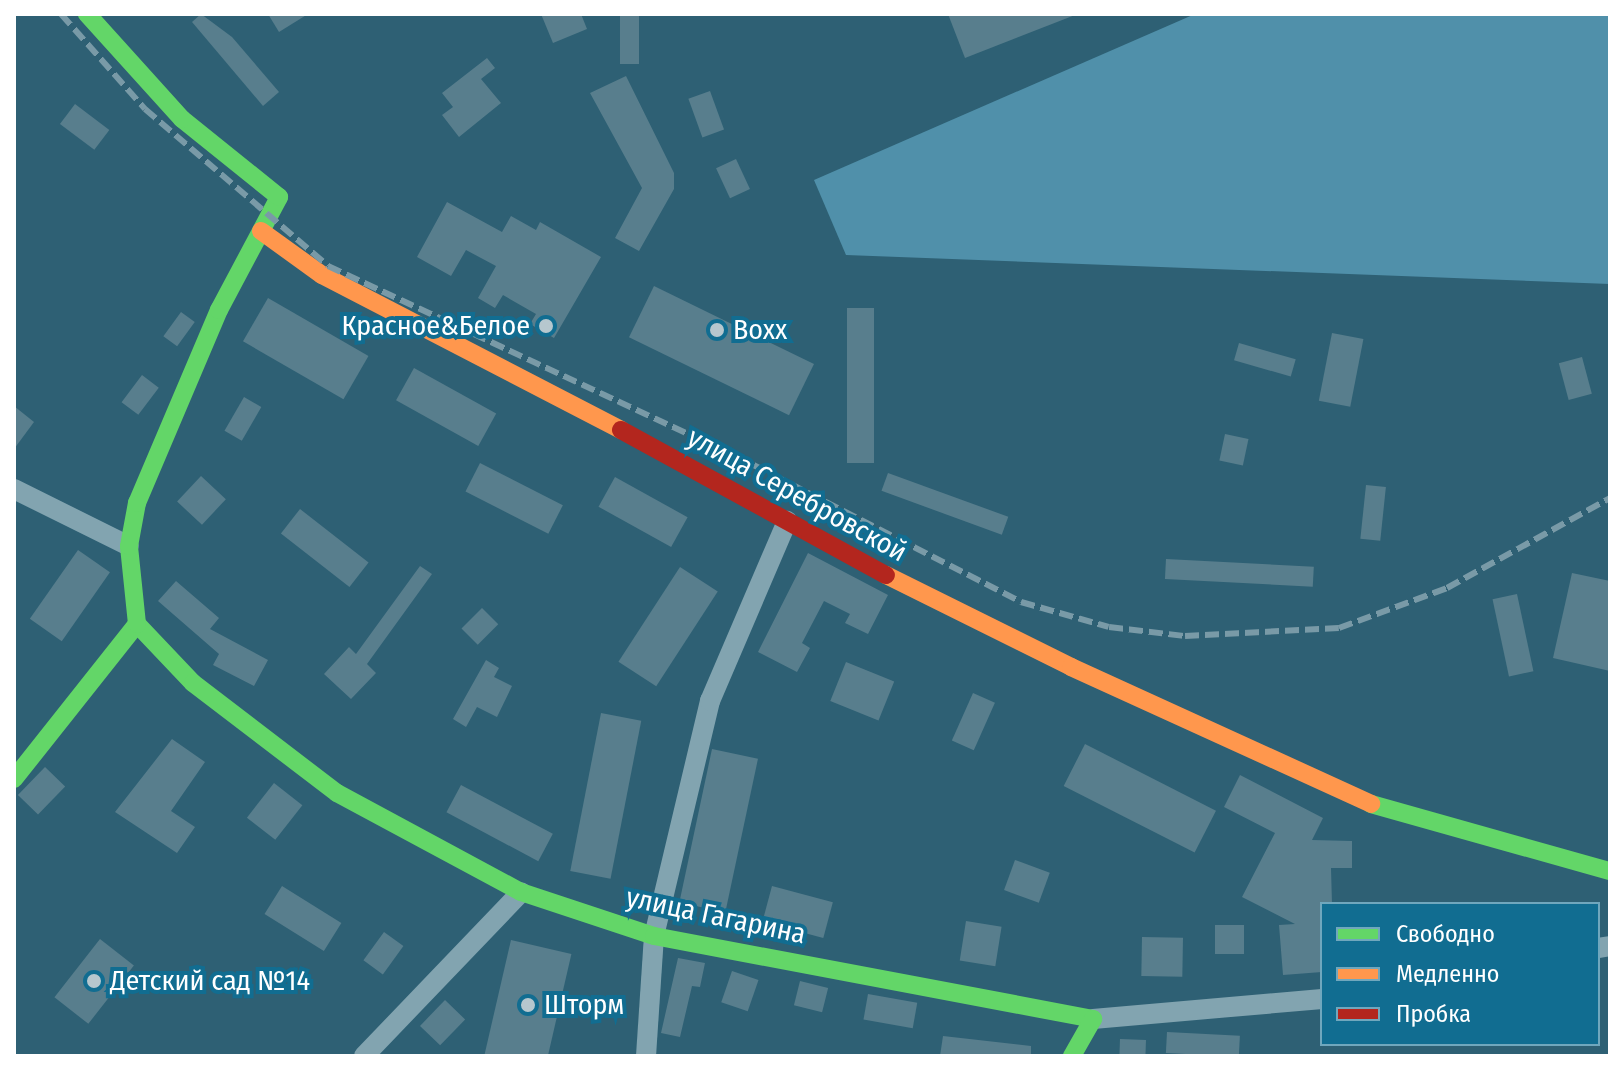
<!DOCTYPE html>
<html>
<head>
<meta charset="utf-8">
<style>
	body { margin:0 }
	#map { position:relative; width:1624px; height:1070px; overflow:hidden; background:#2e6074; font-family:"Fira Sans Condensed",sans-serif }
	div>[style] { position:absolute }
	.water>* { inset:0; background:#5090aa }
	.building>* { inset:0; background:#587e8d; transform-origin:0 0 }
	.street>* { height:20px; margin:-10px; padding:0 10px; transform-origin:10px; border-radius:10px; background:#82a4b0 }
	.fast>* { height:18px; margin:-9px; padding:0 9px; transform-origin:9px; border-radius:9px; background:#63d668 }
	.slow>* { height:18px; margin:-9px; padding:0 9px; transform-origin:9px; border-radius:9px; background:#ff974d }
	.jam>* { height:18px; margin:-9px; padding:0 9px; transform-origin:9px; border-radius:9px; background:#b3261e }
	.rail>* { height:6px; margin-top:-3px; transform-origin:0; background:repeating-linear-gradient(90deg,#799aa7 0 14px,transparent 0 20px) }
	.dots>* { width:22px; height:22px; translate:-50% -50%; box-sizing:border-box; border:4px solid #116d91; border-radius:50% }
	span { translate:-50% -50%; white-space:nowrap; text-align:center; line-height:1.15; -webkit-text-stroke:8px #116d91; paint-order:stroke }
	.poi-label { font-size:28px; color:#fff }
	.right { translate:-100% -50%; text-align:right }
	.left { translate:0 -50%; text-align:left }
	.street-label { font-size:28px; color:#fff }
	.frame { position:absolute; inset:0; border:16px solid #fff; pointer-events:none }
	.legend { position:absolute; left:1320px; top:902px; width:280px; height:144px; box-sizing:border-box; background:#116d91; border:2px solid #70a7bd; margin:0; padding:10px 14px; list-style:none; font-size:24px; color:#fff }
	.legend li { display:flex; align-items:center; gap:16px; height:40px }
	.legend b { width:40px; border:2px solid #70a7bd }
</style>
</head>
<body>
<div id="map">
	<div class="water">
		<i style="clip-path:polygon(1195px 14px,1610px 14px,1610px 284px,846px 255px,814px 180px)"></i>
	</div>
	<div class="building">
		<i style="clip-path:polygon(201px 14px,232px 37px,279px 92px,263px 106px,192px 22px)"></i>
		<i style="clip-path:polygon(268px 14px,308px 14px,279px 32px)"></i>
		<i style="clip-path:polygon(541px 14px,581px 14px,587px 29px,553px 43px)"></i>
		<i style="left:620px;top:14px;width:19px;height:50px"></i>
		<i style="clip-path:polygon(948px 14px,1075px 14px,1075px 15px,965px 58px)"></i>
		<i style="clip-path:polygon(487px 58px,495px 68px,481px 79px,501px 103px,459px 137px,442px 115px,453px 107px,442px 93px)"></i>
		<i style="clip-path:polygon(626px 76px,674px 173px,674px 189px,639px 251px,615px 238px,642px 188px,590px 93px)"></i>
		<i style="left:710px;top:91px;width:41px;height:23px;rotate:70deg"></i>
		<i style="left:75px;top:104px;width:43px;height:25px;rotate:37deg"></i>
		<i style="left:736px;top:159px;width:33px;height:22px;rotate:65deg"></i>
		<i style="clip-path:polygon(447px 202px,502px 232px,511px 216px,536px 230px,540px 222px,601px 257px,554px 338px,530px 324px,536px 314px,503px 295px,495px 308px,478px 298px,496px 266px,466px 250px,451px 276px,417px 257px)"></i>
		<i style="left:654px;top:286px;width:178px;height:57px;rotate:26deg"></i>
		<i style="left:268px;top:298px;width:116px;height:50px;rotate:30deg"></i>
		<i style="left:847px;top:308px;width:27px;height:155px"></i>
		<i style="left:181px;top:312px;width:17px;height:30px;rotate:36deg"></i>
		<i style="left:1332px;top:333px;width:32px;height:69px;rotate:11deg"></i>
		<i style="left:1239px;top:343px;width:59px;height:18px;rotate:16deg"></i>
		<i style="left:1582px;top:357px;width:38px;height:24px;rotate:75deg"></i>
		<i style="left:414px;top:368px;width:94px;height:37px;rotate:29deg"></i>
		<i style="left:142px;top:375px;width:21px;height:34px;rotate:37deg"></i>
		<i style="left:244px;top:397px;width:20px;height:39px;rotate:30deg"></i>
		<i style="clip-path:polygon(14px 406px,34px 422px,14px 449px)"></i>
		<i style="left:1225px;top:434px;width:24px;height:27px;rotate:12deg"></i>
		<i style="left:480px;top:463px;width:93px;height:32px;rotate:27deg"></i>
		<i style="left:888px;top:473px;width:128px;height:19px;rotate:20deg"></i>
		<i style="left:201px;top:476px;width:34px;height:35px;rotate:43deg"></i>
		<i style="left:615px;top:477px;width:83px;height:34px;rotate:29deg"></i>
		<i style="left:1366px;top:485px;width:20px;height:54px;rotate:6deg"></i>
		<i style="left:300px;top:509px;width:87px;height:31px;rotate:38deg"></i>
		<i style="left:78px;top:550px;width:39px;height:84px;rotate:35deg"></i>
		<i style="clip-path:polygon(808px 553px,888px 595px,868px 634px,845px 623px,850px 614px,824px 601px,802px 643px,810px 648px,797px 672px,758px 652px)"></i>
		<i style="left:1166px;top:559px;width:148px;height:20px;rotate:3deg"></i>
		<i style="clip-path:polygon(420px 566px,432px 574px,367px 664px,376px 673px,351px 699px,324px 674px,349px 647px,356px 654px)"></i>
		<i style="left:680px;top:567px;width:45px;height:113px;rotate:33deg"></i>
		<i style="clip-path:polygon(1572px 573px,1610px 581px,1610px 671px,1553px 658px)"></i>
		<i style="clip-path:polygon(176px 581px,219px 618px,210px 629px,268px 660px,254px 686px,213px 665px,219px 654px,158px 601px)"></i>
		<i style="left:1517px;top:594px;width:79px;height:25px;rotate:78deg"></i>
		<i style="left:482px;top:608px;width:23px;height:29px;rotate:45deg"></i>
		<i style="clip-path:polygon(486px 660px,499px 668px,494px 677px,512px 686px,497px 717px,477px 707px,466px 727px,453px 719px)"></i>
		<i style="left:846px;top:662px;width:52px;height:42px;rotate:22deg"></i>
		<i style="left:973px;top:693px;width:24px;height:52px;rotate:24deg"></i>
		<i style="left:601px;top:713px;width:41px;height:161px;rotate:11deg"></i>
		<i style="clip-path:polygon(172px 739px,205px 762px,171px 811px,195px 827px,177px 853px,115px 812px)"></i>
		<i style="left:1085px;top:744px;width:147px;height:47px;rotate:27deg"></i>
		<i style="left:712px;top:749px;width:47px;height:157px;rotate:12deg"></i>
		<i style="left:45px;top:767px;width:28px;height:39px;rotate:44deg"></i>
		<i style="clip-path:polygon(1240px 775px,1323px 818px,1312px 840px,1352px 841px,1352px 868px,1331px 868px,1332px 904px,1322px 904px,1322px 972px,1283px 975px,1279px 925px,1295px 924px,1242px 897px,1275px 833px,1224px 807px)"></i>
		<i style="left:274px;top:783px;width:36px;height:44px;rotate:38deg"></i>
		<i style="left:461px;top:785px;width:104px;height:31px;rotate:28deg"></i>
		<i style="left:1015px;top:860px;width:37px;height:32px;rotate:20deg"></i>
		<i style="left:282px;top:886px;width:70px;height:33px;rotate:32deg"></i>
		<i style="left:772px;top:886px;width:63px;height:37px;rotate:15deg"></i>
		<i style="left:966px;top:921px;width:36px;height:40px;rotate:9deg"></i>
		<i style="left:1244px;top:925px;width:29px;height:29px;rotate:90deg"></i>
		<i style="left:384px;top:932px;width:24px;height:35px;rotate:36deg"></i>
		<i style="left:1142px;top:937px;width:41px;height:39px;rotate:1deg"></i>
		<i style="left:100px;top:939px;width:43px;height:74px;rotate:38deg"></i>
		<i style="left:511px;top:940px;width:62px;height:119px;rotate:13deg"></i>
		<i style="clip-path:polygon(678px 958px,705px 963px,700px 987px,692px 986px,680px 1037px,661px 1033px)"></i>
		<i style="left:732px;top:971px;width:28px;height:33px;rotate:19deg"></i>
		<i style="left:800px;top:981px;width:29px;height:25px;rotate:14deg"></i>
		<i style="left:868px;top:994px;width:50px;height:26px;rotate:10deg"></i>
		<i style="left:445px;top:1000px;width:28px;height:36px;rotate:44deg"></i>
		<i style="left:1167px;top:1032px;width:73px;height:21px;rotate:3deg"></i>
		<i style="clip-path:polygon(943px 1036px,1031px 1046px,1031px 1056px,940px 1056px)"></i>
		<i style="left:1120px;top:1039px;width:26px;height:17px;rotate:2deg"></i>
	</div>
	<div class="street">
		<i style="left:14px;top:489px;width:128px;rotate:26.4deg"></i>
		<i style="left:1598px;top:948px;width:12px;rotate:-9deg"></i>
		<i style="left:1093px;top:1019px;width:230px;rotate:-5deg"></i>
		<i style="left:364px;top:1056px;width:227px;rotate:-46.2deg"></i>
		<i style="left:646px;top:1056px;width:120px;rotate:-86.2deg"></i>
		<i style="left:654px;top:936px;width:242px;rotate:-76.6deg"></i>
		<i style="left:710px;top:701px;width:196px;rotate:-66.8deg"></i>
	</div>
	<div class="fast">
		<i style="left:137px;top:624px;width:81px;rotate:46.5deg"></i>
		<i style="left:193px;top:683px;width:181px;rotate:37.4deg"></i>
		<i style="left:337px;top:793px;width:209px;rotate:28.3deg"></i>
		<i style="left:521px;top:892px;width:140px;rotate:18.3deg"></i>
		<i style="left:654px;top:936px;width:447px;rotate:10.7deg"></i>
		<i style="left:1093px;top:1019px;width:43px;rotate:119.6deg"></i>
		<i style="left:14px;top:779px;width:198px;rotate:-51.6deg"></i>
		<i style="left:137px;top:624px;width:78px;rotate:-95.9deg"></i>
		<i style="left:129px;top:546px;width:44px;rotate:-79.5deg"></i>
		<i style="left:137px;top:503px;width:210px;rotate:-67deg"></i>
		<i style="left:219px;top:310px;width:128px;rotate:-62deg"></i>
		<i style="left:279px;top:197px;width:124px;rotate:-141.2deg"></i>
		<i style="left:182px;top:119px;width:142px;rotate:-132.1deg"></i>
		<i style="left:1371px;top:804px;width:248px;rotate:15.7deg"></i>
	</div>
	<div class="slow">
		<i style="left:261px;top:231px;width:75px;rotate:35.8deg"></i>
		<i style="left:322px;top:275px;width:337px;rotate:27.4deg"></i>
		<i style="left:886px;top:575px;width:207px;rotate:26.4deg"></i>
		<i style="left:1071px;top:667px;width:330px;rotate:24.5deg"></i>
	</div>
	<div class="jam">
		<i style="left:621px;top:430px;width:302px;rotate:28.7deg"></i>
	</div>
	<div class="rail">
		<i style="left:61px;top:14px;width:127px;rotate:48.5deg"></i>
		<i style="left:145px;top:109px;width:241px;rotate:40.6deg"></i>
		<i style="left:328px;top:266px;width:450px;rotate:25deg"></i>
		<i style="left:736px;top:456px;width:320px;rotate:27.1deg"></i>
		<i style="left:1021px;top:602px;width:91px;rotate:15.9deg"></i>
		<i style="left:1109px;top:627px;width:77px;rotate:6.8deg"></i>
		<i style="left:1185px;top:636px;width:154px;rotate:-3deg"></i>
		<i style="left:1339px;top:628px;width:115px;rotate:-20.3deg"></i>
		<i style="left:1447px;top:588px;width:186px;rotate:-28.9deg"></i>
	</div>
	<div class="dots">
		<i style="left:546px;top:326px;background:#b6c7ce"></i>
		<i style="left:717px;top:330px;background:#b6c7ce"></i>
		<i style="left:94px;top:981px;background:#b6c7ce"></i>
		<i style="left:528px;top:1005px;background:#b6c7ce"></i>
	</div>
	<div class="poi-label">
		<span class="right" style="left:530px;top:326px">Красное&amp;Белое</span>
		<span class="left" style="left:733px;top:330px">Boxx</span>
		<span class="left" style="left:110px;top:981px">Детский сад №14</span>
		<span class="left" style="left:544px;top:1005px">Шторм</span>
	</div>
	<div class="street-label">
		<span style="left:797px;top:495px;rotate:29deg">улица Серебровской</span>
		<span style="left:716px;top:916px;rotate:12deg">улица Гагарина</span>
	</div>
	<div class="frame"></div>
	<ul class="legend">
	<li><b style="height:10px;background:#63d668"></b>Свободно</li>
	<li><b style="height:10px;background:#ff974d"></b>Медленно</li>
	<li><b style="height:10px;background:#b3261e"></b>Пробка</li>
	</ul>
</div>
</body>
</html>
